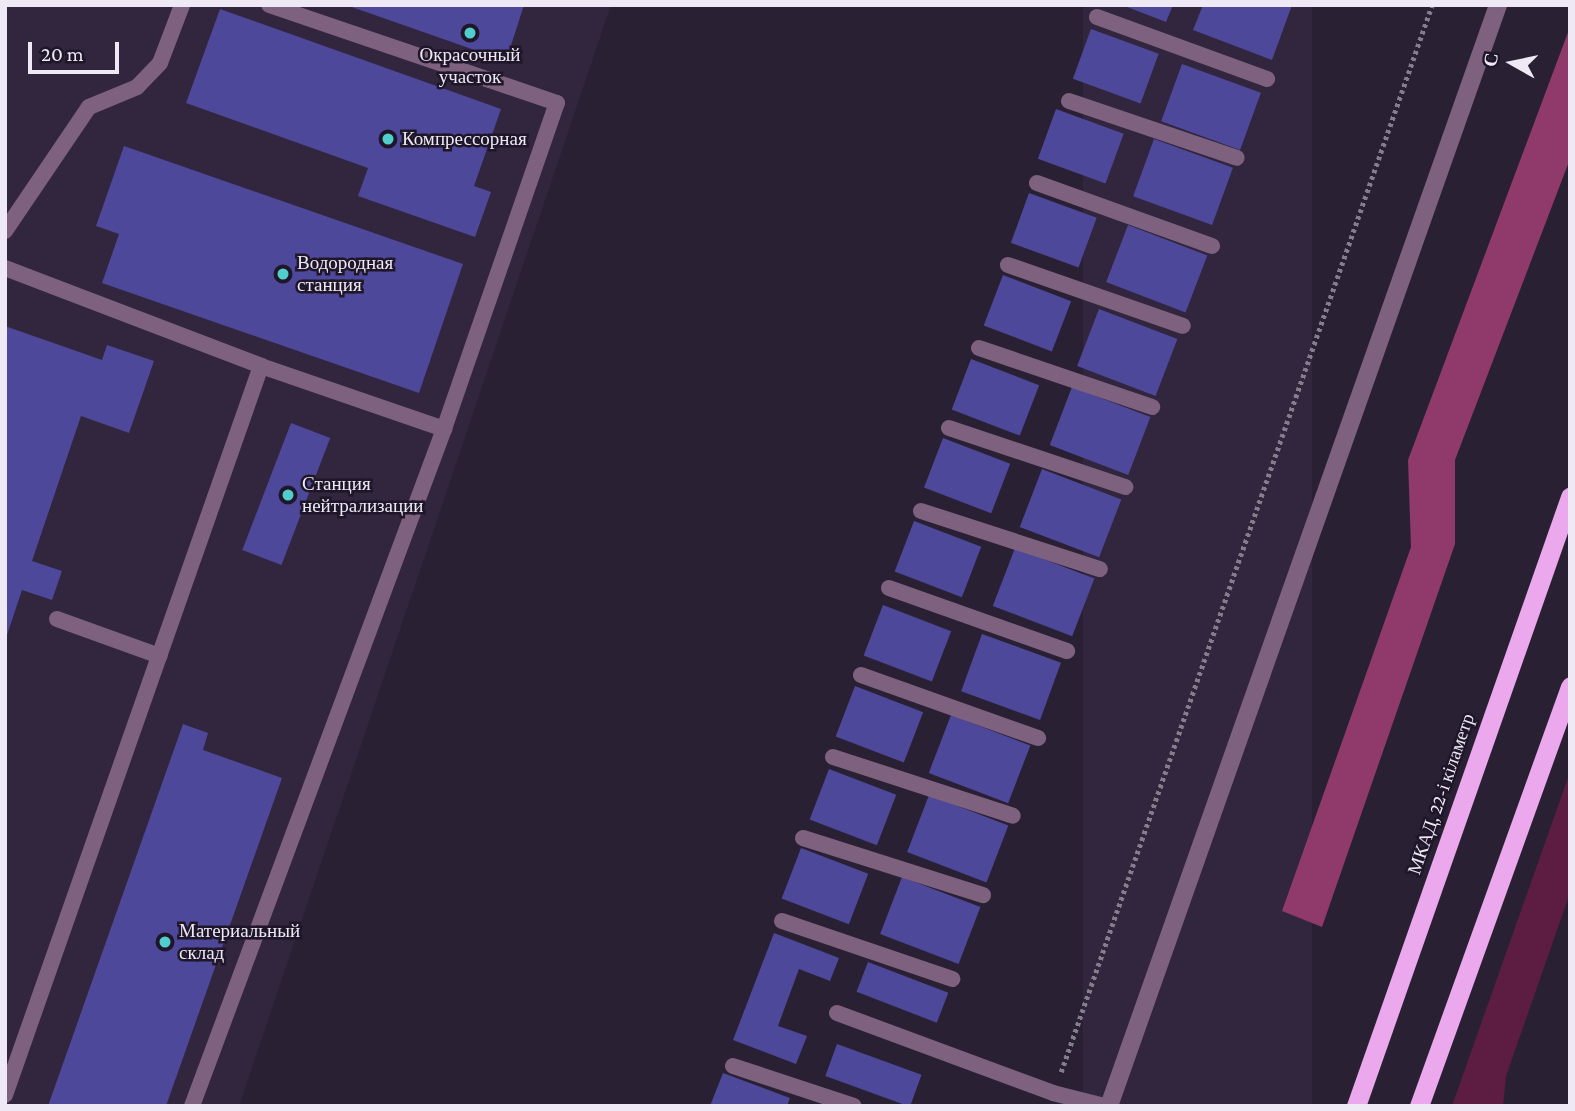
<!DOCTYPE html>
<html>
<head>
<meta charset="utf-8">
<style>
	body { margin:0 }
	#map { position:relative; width:1575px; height:1111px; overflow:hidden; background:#292133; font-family:"Crimson Pro",serif }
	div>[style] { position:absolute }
	.built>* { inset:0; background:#31263e; transform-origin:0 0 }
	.green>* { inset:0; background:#5d1d43 }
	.forest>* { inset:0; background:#8f3a6a }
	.building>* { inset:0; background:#4d4899; transform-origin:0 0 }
	.path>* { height:4.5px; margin-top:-2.25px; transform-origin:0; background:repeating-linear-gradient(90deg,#847d8c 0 3.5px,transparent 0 7px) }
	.service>* { height:16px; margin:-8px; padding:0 8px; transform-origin:8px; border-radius:8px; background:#7e617f }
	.tertiary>* { height:18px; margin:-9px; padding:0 9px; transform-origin:9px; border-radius:9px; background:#7e617f }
	.trunk>* { height:19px; margin:-9.5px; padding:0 9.5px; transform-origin:9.5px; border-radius:9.5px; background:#eba8ec }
	.dots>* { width:19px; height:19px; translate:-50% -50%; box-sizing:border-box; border:4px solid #1f1729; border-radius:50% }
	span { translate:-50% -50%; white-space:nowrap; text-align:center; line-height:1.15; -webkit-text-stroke:5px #1f1729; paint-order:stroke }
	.poi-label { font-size:19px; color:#eee9f5 }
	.left { translate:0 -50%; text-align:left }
	.street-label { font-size:19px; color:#eee9f5 }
	.frame { position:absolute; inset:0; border:7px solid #eee9f5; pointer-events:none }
	.north { position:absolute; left:1477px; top:28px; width:70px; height:70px; -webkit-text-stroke:5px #1f1729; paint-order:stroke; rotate:279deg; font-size:19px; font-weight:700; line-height:28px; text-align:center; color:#eee9f5 }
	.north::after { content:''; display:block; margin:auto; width:24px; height:32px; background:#eee9f5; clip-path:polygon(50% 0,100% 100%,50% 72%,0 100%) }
	.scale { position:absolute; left:28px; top:42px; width:91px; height:32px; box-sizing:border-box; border:4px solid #eee9f5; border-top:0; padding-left:9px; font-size:21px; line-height:24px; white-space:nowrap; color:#eee9f5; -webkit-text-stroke:5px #1f1729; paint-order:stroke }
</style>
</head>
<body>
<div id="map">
	<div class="built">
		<i style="clip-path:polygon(5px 5px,611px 5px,239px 1106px,5px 1106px)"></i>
		<i style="left:1083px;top:5px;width:229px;height:1166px"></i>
	</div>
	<div class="green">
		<i style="clip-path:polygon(1570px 772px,1570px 893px,1506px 1076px,1503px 1106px,1452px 1106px)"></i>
	</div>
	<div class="forest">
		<i style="clip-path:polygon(1570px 27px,1570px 159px,1455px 460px,1455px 544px,1322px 927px,1282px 911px,1411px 547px,1408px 460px)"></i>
	</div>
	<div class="building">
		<i style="clip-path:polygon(346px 5px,524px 5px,506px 61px)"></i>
		<i style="clip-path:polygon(1122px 5px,1173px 5px,1166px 22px)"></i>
		<i style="clip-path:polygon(1203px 5px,1292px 5px,1272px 60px,1193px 30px)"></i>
		<i style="clip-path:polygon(220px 9px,501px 109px,474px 186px,491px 192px,475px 237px,358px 196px,368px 168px,186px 103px)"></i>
		<i style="left:1091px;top:29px;width:72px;height:53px;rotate:20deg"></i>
		<i style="left:1182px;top:64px;width:84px;height:61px;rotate:20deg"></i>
		<i style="left:1056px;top:109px;width:72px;height:53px;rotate:20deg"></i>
		<i style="left:1154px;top:139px;width:84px;height:61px;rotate:20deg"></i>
		<i style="clip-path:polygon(124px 146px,463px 264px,419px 393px,102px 283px,119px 234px,96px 226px)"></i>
		<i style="left:1029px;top:193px;width:72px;height:53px;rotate:20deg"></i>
		<i style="left:1128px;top:225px;width:85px;height:61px;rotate:21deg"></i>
		<i style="left:1003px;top:275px;width:73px;height:54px;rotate:21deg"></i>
		<i style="left:1099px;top:309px;width:84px;height:61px;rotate:21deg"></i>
		<i style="clip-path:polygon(5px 326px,102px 360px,107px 345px,154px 361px,129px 433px,81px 416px,32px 561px,62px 571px,52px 600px,22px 590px,6px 638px)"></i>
		<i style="left:971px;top:359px;width:73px;height:54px;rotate:21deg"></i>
		<i style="left:1072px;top:387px;width:84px;height:62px;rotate:21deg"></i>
		<i style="left:291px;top:423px;width:42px;height:136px;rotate:21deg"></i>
		<i style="left:943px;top:438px;width:72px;height:53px;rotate:21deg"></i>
		<i style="left:1042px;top:469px;width:85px;height:62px;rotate:21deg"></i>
		<i style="left:914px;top:521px;width:72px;height:54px;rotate:21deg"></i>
		<i style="left:1015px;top:548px;width:85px;height:62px;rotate:21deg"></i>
		<i style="left:883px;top:605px;width:73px;height:54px;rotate:21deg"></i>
		<i style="left:982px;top:634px;width:84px;height:61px;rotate:20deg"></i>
		<i style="left:855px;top:686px;width:73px;height:54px;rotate:21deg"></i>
		<i style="left:951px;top:715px;width:85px;height:62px;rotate:21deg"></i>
		<i style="clip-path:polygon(183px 724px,208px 733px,203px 750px,282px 778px,166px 1106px,48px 1106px)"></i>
		<i style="left:829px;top:769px;width:72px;height:54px;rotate:21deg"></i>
		<i style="left:929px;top:795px;width:85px;height:61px;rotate:21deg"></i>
		<i style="left:801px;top:848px;width:72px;height:54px;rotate:21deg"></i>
		<i style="left:902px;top:877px;width:84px;height:61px;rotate:21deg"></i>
		<i style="clip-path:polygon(774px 933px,839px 958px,830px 981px,799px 969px,778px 1026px,807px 1036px,796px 1064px,733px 1040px)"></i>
		<i style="left:868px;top:962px;width:86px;height:32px;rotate:21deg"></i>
		<i style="left:837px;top:1044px;width:90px;height:34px;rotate:20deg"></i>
		<i style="clip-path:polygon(723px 1073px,790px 1098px,787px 1106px,710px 1106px)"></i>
	</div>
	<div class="path">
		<i style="left:1061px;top:1072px;width:1130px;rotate:-70.83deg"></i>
	</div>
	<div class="service">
		<i style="left:1097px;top:17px;width:181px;rotate:20deg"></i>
		<i style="left:1069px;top:101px;width:177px;rotate:18.7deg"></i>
		<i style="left:1037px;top:183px;width:186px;rotate:19.8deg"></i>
		<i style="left:5px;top:231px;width:150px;rotate:-55.9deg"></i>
		<i style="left:89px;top:107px;width:52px;rotate:-22.6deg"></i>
		<i style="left:137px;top:87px;width:33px;rotate:-46deg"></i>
		<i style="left:160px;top:63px;width:62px;rotate:-69.2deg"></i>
		<i style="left:1008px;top:265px;width:185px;rotate:19.2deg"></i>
		<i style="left:5px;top:268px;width:274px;rotate:20.9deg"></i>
		<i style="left:979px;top:348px;width:183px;rotate:18.8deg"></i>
		<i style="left:949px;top:428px;width:186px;rotate:18.5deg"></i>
		<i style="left:921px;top:511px;width:188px;rotate:18deg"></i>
		<i style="left:889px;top:588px;width:189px;rotate:19.5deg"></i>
		<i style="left:57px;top:619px;width:109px;rotate:19.8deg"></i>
		<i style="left:861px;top:675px;width:188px;rotate:19.6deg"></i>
		<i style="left:833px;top:757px;width:189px;rotate:18.1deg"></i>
		<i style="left:803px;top:838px;width:189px;rotate:17.6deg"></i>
		<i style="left:782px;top:921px;width:180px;rotate:18.8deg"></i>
		<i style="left:837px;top:1013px;width:230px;rotate:20.3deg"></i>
		<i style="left:1053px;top:1093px;width:53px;rotate:14.3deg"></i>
		<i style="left:733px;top:1066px;width:127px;rotate:18.3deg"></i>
		<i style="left:5px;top:1095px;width:773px;rotate:-70.65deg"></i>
		<i style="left:261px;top:366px;width:194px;rotate:19deg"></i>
		<i style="left:192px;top:1106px;width:722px;rotate:-69.58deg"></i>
		<i style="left:444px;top:429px;width:345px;rotate:-70.9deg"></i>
		<i style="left:557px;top:103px;width:304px;rotate:-161.2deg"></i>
	</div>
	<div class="tertiary">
		<i style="left:1109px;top:1106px;width:1168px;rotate:-70.54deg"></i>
	</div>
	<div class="trunk">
		<i style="left:1356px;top:1106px;width:646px;rotate:-70.64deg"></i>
		<i style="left:1419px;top:1106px;width:446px;rotate:-70.2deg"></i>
	</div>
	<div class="dots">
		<i style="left:470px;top:33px;background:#52cdce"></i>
		<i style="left:388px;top:139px;background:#52cdce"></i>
		<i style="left:283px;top:274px;background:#52cdce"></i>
		<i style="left:288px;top:495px;background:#52cdce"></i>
		<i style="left:165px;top:942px;background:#52cdce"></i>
	</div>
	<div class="poi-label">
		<span style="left:470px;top:66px">Окрасочный<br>участок</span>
		<span class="left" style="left:402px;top:139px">Компрессорная</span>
		<span class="left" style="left:297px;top:274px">Водородная<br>станция</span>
		<span class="left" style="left:302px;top:495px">Станция<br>нейтрализации</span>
		<span class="left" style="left:179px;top:942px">Материальный<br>склад</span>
	</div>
	<div class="street-label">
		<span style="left:1441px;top:794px;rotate:-71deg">МКАД, 22-і кіламетр</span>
	</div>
	<div class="frame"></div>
	<div class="north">С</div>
	<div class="scale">20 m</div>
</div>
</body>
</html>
